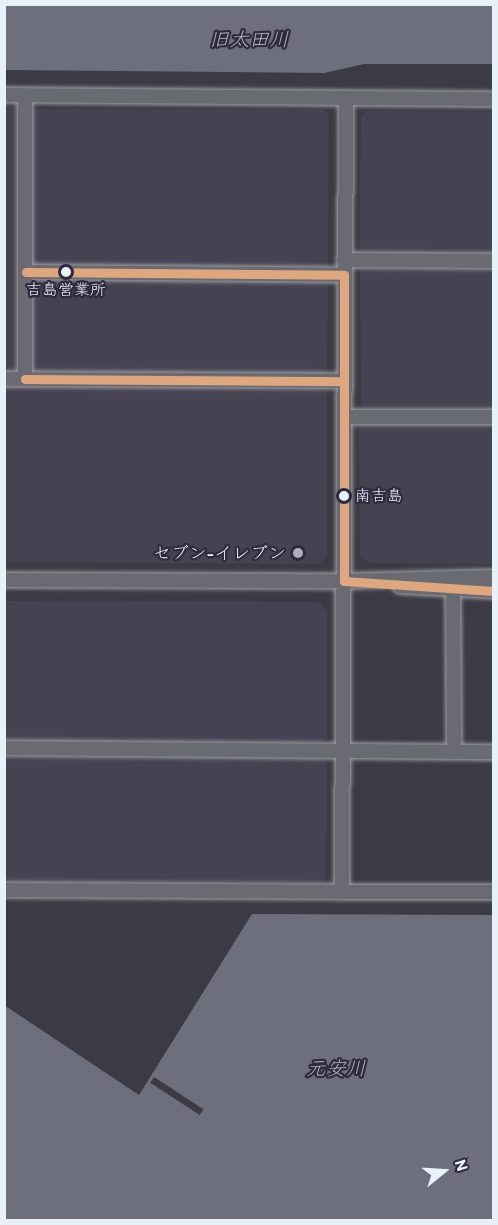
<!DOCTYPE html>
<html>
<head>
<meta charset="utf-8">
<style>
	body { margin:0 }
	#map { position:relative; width:498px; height:1225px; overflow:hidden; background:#3c3a44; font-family:Itim,"Klee One",sans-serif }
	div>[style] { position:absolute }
	.built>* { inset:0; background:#454252 }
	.water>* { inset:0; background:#6e6f7c }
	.pier>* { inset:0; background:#3c3a44; transform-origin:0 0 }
	.roads { filter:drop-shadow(0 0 2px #9d9ea4) drop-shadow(0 0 2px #9d9ea4) }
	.minor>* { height:14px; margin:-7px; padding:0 7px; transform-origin:7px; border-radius:7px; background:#6a6b72 }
	.bus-1>* { height:9px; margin:-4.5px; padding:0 4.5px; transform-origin:4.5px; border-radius:4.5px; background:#dfa77e }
	.dots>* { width:16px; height:16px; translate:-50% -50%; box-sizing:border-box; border:3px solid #2f2a3d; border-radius:50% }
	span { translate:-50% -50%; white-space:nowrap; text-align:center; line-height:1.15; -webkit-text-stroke:4.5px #2f2a3d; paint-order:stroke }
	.bus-label { font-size:16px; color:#e8f1f8 }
	.left { translate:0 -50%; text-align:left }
	.poi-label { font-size:18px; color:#e8f1f8 }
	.right { translate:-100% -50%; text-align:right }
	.water-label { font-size:20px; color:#aeb2bd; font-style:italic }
	.frame { position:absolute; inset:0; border:6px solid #e8f1f8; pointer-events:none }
	.north { position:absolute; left:414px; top:1141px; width:60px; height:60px; -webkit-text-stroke:4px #2f2a3d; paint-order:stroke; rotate:72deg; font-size:16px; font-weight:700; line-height:24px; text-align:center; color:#e8f1f8 }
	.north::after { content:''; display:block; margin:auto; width:21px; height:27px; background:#e8f1f8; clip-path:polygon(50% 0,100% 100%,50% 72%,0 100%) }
</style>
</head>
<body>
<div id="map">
	<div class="built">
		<i style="clip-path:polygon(4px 107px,15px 107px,20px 112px,18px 367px,14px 373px,5px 373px)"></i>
		<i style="clip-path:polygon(35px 109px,324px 110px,329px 115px,328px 264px,324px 268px,36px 267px,31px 263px,31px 113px)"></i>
		<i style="clip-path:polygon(367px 111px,493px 112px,493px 257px,362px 256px,359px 253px,361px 117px)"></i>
		<i style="clip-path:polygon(363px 265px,493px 265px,493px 411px,366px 410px,361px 405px,360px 268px)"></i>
		<i style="clip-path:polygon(37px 279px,325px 281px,328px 285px,327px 373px,325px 376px,37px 375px,31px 368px,31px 284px)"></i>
		<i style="clip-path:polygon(5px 385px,324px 386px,327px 390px,327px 556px,319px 564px,5px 562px)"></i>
		<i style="clip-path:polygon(362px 423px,493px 424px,493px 564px,369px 563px,360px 556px,359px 426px)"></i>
		<i style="clip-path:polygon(5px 601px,319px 602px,327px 611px,327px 738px,322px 742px,5px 741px)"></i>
		<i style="clip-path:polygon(5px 757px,323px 757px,327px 762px,326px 877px,322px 882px,5px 882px)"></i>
	</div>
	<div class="water">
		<i style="clip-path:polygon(5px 4px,493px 5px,493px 64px,364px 64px,324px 73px,5px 70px)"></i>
		<i style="clip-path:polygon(252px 914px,493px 915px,493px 1220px,5px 1220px,4px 1005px,139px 1095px)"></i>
	</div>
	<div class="pier">
		<i style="left:154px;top:1077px;width:59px;height:7px;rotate:33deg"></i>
	</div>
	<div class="roads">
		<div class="minor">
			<i style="left:4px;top:95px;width:490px;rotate:0.5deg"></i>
			<i style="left:25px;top:95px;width:284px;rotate:90deg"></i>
			<i style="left:346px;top:99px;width:793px;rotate:90.29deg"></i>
			<i style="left:342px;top:892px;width:152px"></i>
			<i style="left:344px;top:260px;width:150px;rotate:0.4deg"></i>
			<i style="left:26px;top:272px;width:318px;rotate:0.5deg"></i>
			<i style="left:4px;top:379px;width:340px;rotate:0.3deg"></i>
			<i style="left:344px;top:417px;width:150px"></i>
			<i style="left:4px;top:580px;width:340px;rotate:0.2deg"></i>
			<i style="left:344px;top:581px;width:150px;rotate:-1.5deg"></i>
			<i style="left:400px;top:586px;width:94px;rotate:3deg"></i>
			<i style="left:453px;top:590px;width:162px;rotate:89.6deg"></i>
			<i style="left:4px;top:748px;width:490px;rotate:0.5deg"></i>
			<i style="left:6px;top:890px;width:336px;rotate:0.3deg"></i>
		</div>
	</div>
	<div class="bus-1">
		<i style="left:26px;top:272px;width:318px;rotate:0.5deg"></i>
		<i style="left:344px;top:275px;width:306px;rotate:90deg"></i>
		<i style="left:25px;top:379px;width:319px;rotate:0.4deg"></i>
		<i style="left:344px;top:581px;width:150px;rotate:3.8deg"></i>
	</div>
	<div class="dots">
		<i style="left:66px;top:272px;background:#e8f1f8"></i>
		<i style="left:344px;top:496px;background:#e8f1f8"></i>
		<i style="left:298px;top:553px;background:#acb1b9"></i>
	</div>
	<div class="bus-label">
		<span style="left:66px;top:290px">吉島営業所</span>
		<span class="left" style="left:355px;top:496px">南吉島</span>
	</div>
	<div class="poi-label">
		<span class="right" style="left:286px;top:553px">セブン-イレブン</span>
	</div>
	<div class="water-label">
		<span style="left:249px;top:39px">旧太田川</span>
		<span style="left:336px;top:1068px">元安川</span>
	</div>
	<div class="frame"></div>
	<div class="north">N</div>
</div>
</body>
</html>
